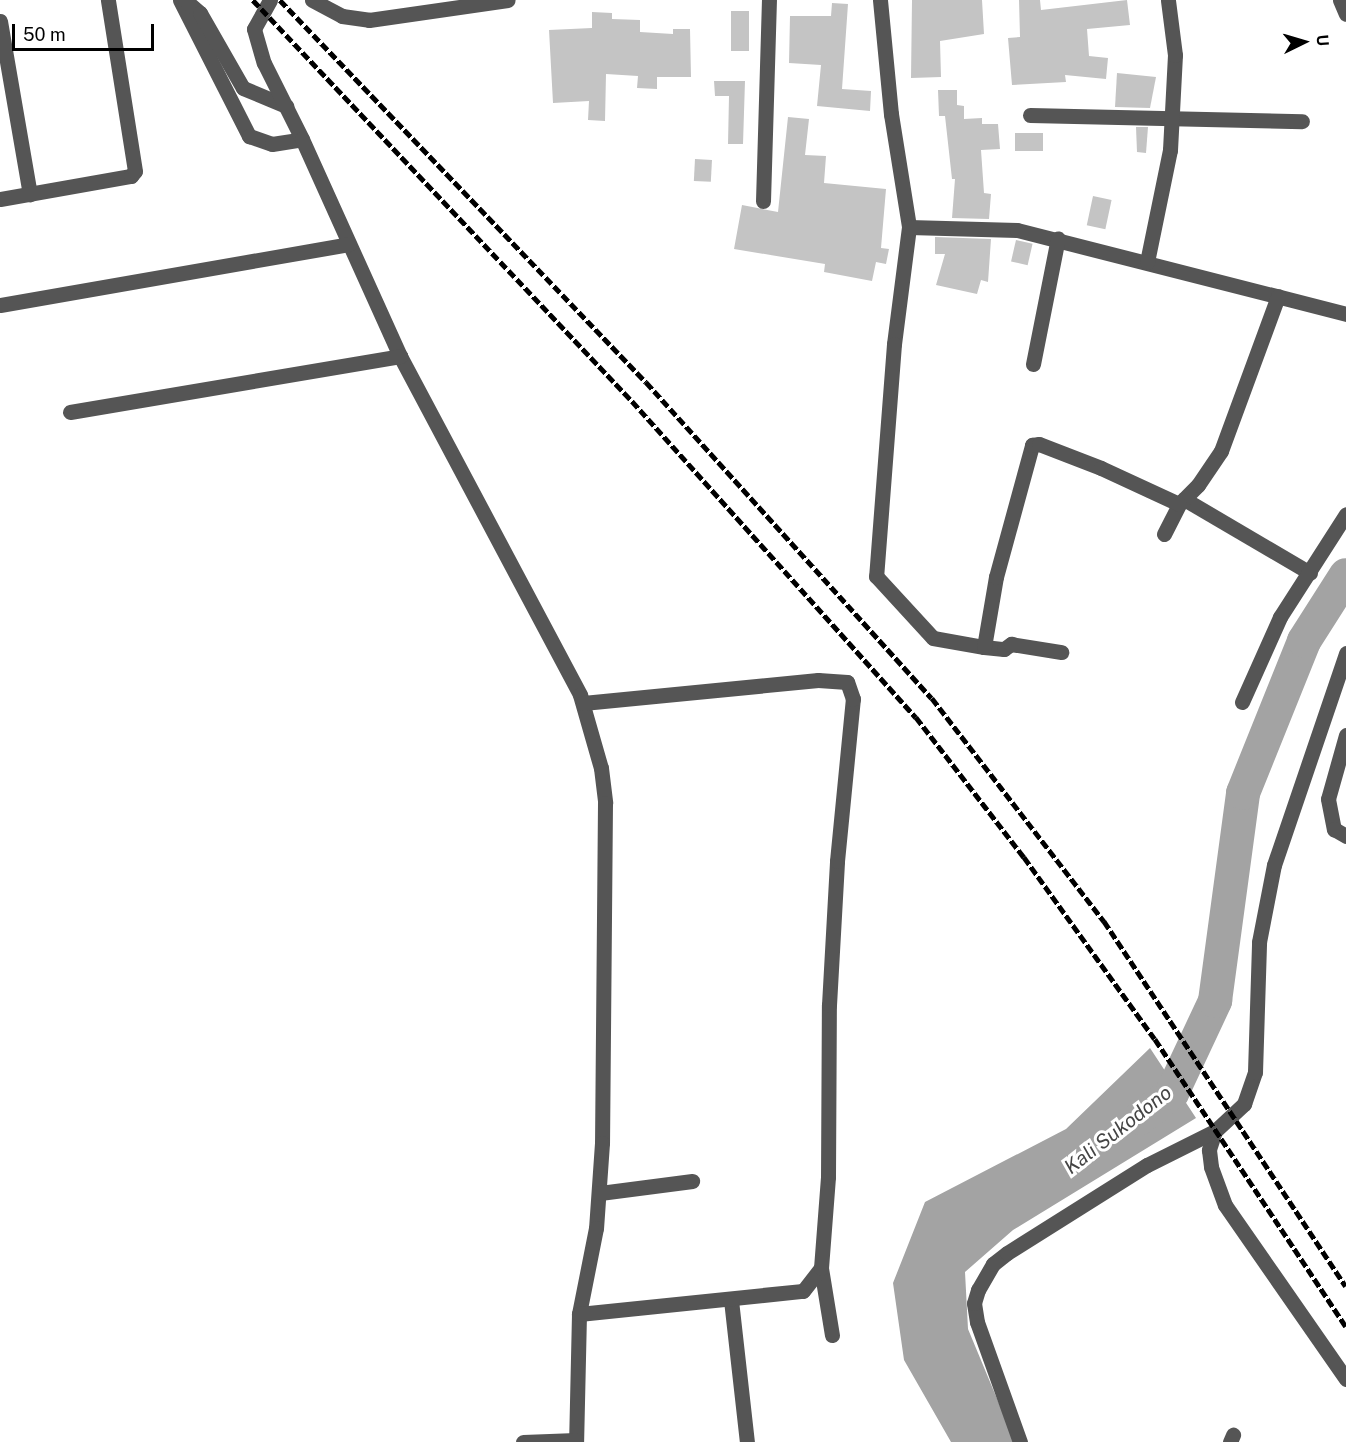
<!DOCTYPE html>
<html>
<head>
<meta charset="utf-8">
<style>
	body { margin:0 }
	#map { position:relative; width:1346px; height:1442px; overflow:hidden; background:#fff; font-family:"Public Sans",sans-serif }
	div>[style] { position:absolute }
	.water>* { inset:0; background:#a3a3a3 }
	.river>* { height:34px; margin:-17px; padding:0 17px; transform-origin:17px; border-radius:17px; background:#a3a3a3 }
	.building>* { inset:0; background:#c4c4c4; transform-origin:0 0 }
	.minor>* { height:15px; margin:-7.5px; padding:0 7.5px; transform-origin:7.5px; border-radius:7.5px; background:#555 }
	.rail>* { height:4.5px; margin-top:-2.25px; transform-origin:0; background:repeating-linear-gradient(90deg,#000 0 9px,transparent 0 12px) }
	span { translate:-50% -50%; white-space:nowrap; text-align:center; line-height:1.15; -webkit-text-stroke:6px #fff; paint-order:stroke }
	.water-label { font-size:20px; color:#444; font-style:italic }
	.north { position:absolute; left:1274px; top:12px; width:60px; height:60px; -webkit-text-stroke:4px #fff; paint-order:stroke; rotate:85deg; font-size:16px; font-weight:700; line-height:24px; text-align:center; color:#000 }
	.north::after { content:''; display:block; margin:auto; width:21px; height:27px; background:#000; clip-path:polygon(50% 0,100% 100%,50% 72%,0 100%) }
	.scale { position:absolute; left:12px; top:24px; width:142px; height:27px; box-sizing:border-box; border:3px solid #000; border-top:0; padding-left:8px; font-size:18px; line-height:21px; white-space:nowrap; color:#000; -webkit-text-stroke:4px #fff; paint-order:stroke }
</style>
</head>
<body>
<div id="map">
	<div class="water">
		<i style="clip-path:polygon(1150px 1048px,1196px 1118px,1013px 1230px,965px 1272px,968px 1329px,1015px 1442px,951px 1442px,904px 1360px,893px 1283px,925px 1202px,1066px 1129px)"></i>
	</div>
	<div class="river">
		<i style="left:1140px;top:1118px;width:41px;rotate:-38deg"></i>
		<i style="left:1172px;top:1093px;width:102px;rotate:-64.9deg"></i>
		<i style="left:1215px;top:1001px;width:210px;rotate:-82.3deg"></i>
		<i style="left:1243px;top:793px;width:164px;rotate:-68.1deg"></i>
		<i style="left:1304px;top:641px;width:78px;rotate:-57.5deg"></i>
	</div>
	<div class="building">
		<i style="clip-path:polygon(912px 0,982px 0,984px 34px,940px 41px,941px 77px,911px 78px)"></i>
		<i style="clip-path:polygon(1019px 0,1040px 0,1041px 10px,1127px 0,1130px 25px,1087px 29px,1089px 56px,1108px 58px,1106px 79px,1065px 75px,1066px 82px,1012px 85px,1008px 38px,1020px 37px)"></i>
		<i style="clip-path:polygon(832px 3px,848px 4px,842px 89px,871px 91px,870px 111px,817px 106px,821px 65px,789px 63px,790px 16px,831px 16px)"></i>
		<i style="left:731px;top:11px;width:18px;height:40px"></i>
		<i style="clip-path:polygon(592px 12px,612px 13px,612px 19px,640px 20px,640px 32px,673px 34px,673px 29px,690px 29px,691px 77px,657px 77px,657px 89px,637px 88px,638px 76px,606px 74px,605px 121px,588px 120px,589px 101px,553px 103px,549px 30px,592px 28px)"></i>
		<i style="clip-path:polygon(1117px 73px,1156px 77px,1150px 108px,1115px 107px)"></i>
		<i style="clip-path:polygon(714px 81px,745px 81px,743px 144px,728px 144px,729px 96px,715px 96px)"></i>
		<i style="clip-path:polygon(938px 90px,957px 90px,957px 105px,964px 106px,964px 119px,982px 118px,982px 124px,998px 124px,1000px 149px,981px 150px,984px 193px,991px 194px,989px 219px,952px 218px,955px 179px,952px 179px,945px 116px,939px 116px)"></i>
		<i style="clip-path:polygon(788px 117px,809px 119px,805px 155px,826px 156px,824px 183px,886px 189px,881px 248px,889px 249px,886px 264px,876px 262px,872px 281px,824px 272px,825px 264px,734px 249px,742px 205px,778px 212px)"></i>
		<i style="clip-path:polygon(1136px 127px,1148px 127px,1146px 153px,1137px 152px)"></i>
		<i style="left:1043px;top:133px;width:18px;height:28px;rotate:90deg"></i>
		<i style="left:695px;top:159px;width:17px;height:22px;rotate:3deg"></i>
		<i style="left:1093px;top:196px;width:19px;height:30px;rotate:12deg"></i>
		<i style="clip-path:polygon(935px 237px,991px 239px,988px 282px,981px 280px,977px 294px,936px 285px,945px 254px,935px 254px)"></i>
		<i style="left:1016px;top:240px;width:17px;height:22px;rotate:13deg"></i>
	</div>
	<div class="minor">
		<i style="left:180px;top:0;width:153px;rotate:63.1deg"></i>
		<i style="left:249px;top:136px;width:24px;rotate:19deg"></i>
		<i style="left:272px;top:144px;width:30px;rotate:-9deg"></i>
		<i style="left:185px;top:0;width:20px;rotate:41deg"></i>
		<i style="left:200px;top:13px;width:86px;rotate:60.2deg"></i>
		<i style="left:243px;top:88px;width:47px;rotate:22.7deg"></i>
		<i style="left:270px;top:0;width:33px;rotate:119deg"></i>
		<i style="left:254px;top:29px;width:35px;rotate:74deg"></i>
		<i style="left:264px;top:63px;width:85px;rotate:63.4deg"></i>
		<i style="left:302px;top:139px;width:238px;rotate:65.7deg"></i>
		<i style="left:400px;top:356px;width:384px;rotate:62deg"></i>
		<i style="left:580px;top:695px;width:76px;rotate:74deg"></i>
		<i style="left:601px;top:768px;width:35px;rotate:83deg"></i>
		<i style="left:605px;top:803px;width:340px;rotate:90.5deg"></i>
		<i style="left:602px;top:1143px;width:85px;rotate:94deg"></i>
		<i style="left:596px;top:1228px;width:88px;rotate:101.2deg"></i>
		<i style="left:579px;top:1314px;width:128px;rotate:91.3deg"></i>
		<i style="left:312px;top:0;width:34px;rotate:28deg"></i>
		<i style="left:342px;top:16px;width:27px;rotate:8deg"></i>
		<i style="left:369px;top:20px;width:140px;rotate:-8.2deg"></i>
		<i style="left:880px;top:0;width:115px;rotate:84.5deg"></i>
		<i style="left:891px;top:114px;width:114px;rotate:80.9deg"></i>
		<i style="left:909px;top:227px;width:118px;rotate:97.3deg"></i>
		<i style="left:894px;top:344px;width:233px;rotate:94.4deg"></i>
		<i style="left:876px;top:576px;width:84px;rotate:47.4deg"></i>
		<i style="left:933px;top:638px;width:52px;rotate:10deg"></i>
		<i style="left:984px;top:647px;width:20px;rotate:6deg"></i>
		<i style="left:1004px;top:649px;width:9px;rotate:-36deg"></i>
		<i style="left:1011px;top:644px;width:51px;rotate:9.1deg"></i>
		<i style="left:1340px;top:0;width:15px;rotate:67deg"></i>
		<i style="left:0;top:21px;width:176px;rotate:80.2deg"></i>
		<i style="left:1030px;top:115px;width:272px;rotate:1.3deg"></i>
		<i style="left:0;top:199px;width:133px;rotate:-10deg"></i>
		<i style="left:131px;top:176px;width:6px;rotate:-51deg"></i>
		<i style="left:135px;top:171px;width:173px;rotate:-99deg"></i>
		<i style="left:763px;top:201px;width:201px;rotate:-88.3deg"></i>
		<i style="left:909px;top:227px;width:108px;rotate:1.6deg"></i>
		<i style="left:1017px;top:230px;width:340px;rotate:14.3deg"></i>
		<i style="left:1147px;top:262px;width:114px;rotate:-78.4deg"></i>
		<i style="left:1170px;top:150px;width:95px;rotate:-87deg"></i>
		<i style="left:1175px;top:55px;width:55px;rotate:-97.3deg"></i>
		<i style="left:0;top:305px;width:354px;rotate:-9.9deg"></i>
		<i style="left:1033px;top:364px;width:128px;rotate:-78.8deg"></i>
		<i style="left:70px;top:412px;width:335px;rotate:-9.6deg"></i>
		<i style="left:1184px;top:499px;width:146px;rotate:30.4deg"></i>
		<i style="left:1164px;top:534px;width:34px;rotate:-63deg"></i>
		<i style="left:1179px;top:504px;width:27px;rotate:-45deg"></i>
		<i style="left:1198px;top:485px;width:41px;rotate:-55.9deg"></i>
		<i style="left:1221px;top:451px;width:165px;rotate:-69.8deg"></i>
		<i style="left:984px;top:647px;width:71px;rotate:-80.3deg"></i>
		<i style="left:996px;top:577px;width:137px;rotate:-74.7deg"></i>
		<i style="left:1032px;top:445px;width:7px;rotate:-8deg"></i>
		<i style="left:1039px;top:444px;width:66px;rotate:21.2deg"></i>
		<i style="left:1101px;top:468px;width:86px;rotate:24.8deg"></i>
		<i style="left:1242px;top:702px;width:93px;rotate:-65.9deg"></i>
		<i style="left:1280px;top:617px;width:122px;rotate:-57.3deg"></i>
		<i style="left:1346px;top:735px;width:66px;rotate:105.7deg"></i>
		<i style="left:1328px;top:799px;width:31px;rotate:79deg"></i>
		<i style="left:1334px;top:829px;width:14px;rotate:30deg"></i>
		<i style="left:1215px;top:1131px;width:20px;rotate:108deg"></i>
		<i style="left:1209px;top:1150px;width:17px;rotate:83deg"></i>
		<i style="left:1211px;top:1167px;width:40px;rotate:69.8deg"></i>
		<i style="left:1225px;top:1205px;width:212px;rotate:55.2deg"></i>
		<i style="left:600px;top:1193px;width:93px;rotate:-7.4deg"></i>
		<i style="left:821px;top:1268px;width:68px;rotate:80.7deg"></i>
		<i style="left:731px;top:1300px;width:143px;rotate:83.6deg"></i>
		<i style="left:579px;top:1314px;width:225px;rotate:-5.9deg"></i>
		<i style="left:803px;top:1291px;width:29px;rotate:-52deg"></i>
		<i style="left:821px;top:1268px;width:91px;rotate:-85.6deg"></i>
		<i style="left:828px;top:1177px;width:172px;rotate:-89.7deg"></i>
		<i style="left:829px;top:1005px;width:144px;rotate:-86.8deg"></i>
		<i style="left:837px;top:861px;width:163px;rotate:-84.4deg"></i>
		<i style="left:853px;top:699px;width:18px;rotate:-109deg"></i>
		<i style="left:847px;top:682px;width:29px;rotate:-176deg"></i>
		<i style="left:818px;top:680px;width:236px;rotate:174.4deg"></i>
		<i style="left:523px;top:1442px;width:53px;rotate:-2.2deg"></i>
		<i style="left:1020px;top:1442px;width:127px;rotate:-109.7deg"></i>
		<i style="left:977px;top:1322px;width:19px;rotate:-99deg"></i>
		<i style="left:974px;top:1303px;width:14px;rotate:-73deg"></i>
		<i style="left:978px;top:1290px;width:30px;rotate:-60deg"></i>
		<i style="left:993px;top:1264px;width:18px;rotate:-38deg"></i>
		<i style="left:1007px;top:1253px;width:165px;rotate:-32.2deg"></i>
		<i style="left:1147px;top:1165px;width:76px;rotate:-26.6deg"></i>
		<i style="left:1215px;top:1131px;width:40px;rotate:-43deg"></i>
		<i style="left:1244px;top:1104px;width:34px;rotate:-71deg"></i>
		<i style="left:1255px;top:1072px;width:130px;rotate:-88.2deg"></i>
		<i style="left:1259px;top:942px;width:78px;rotate:-79deg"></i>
		<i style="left:1274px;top:865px;width:224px;rotate:-71.2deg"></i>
		<i style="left:1230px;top:1442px;width:8px;rotate:-67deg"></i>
	</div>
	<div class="rail">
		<i style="left:253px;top:0;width:552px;rotate:46.62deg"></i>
		<i style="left:632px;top:401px;width:425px;rotate:48.1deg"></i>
		<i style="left:916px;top:717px;width:177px;rotate:52.4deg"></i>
		<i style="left:1024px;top:857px;width:224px;rotate:54.3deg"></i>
		<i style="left:1155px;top:1039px;width:345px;rotate:56.4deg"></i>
		<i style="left:280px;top:0;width:529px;rotate:46.23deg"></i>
		<i style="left:646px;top:382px;width:426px;rotate:47.9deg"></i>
		<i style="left:932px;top:698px;width:282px;rotate:52.4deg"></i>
		<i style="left:1104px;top:921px;width:438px;rotate:56.5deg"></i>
	</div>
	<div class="water-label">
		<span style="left:1118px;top:1130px;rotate:-38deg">Kali Sukodono</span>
	</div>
	<div class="north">U</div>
	<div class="scale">50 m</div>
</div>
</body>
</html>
